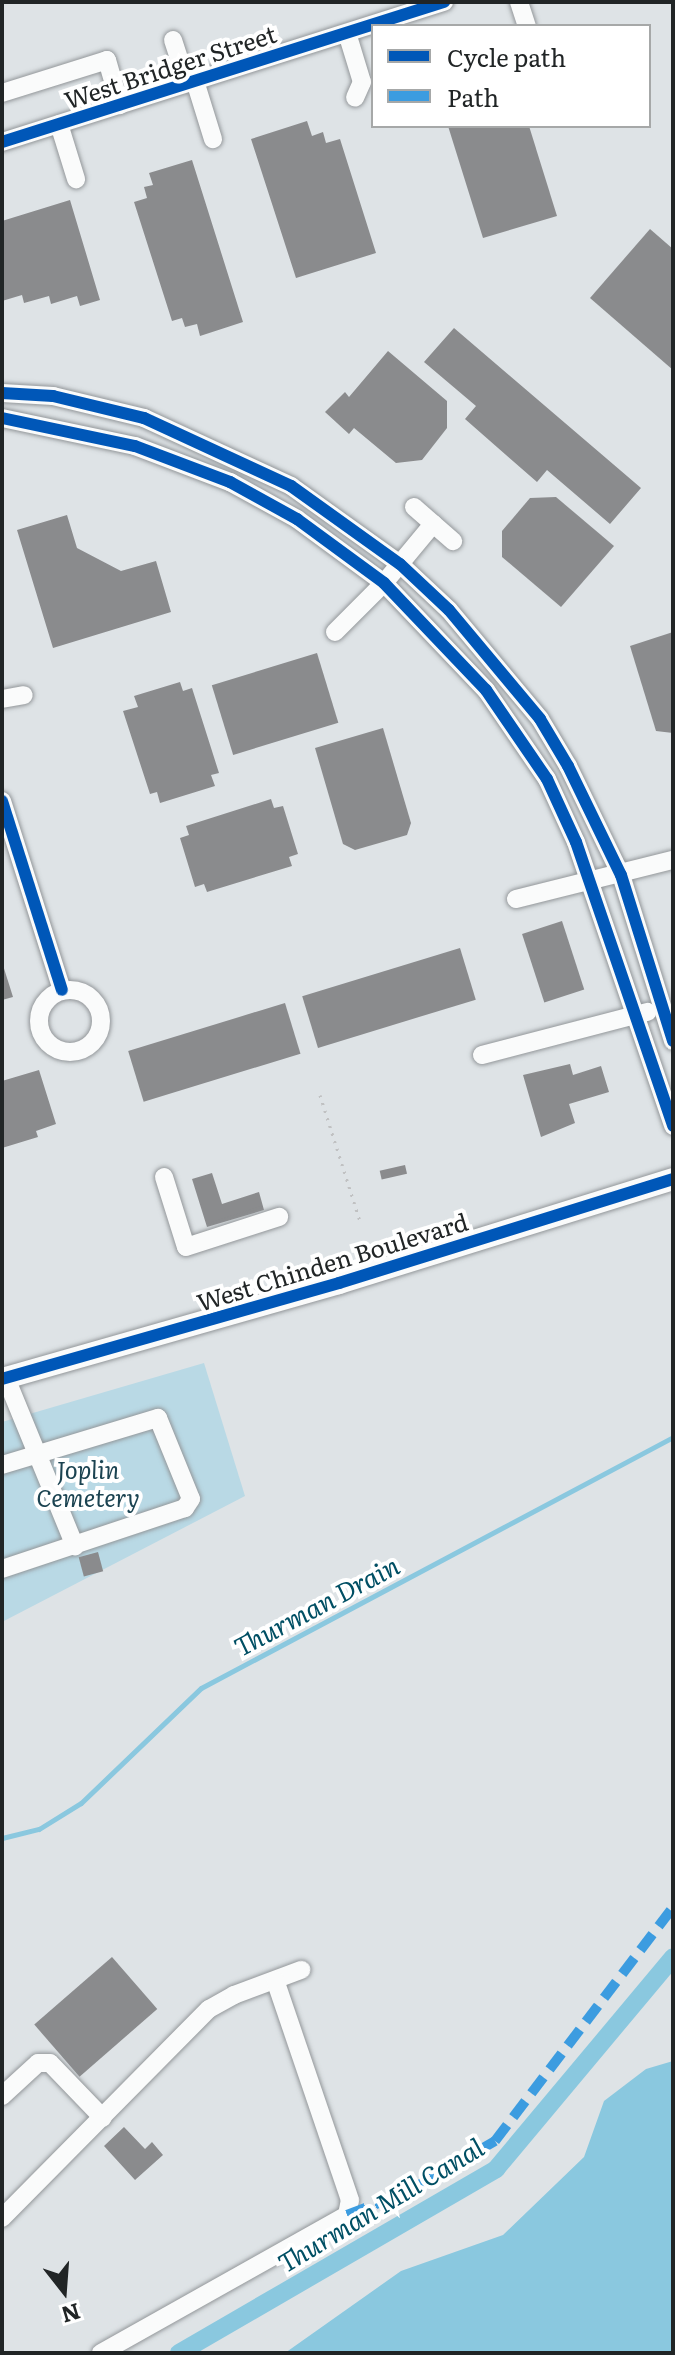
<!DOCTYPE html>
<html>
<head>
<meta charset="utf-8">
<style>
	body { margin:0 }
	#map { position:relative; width:675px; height:2355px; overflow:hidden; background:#dee3e6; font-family:Literata,serif }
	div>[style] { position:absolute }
	.green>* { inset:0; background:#b9d9e5 }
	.water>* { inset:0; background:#8ac8df }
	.stream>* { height:5px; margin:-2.5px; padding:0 2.5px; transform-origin:2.5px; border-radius:2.5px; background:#8ac8df }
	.canal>* { height:18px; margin:-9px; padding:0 9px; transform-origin:9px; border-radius:9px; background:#8ac8df }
	.building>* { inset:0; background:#8a8b8d; transform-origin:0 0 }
	.path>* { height:3px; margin-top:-1.5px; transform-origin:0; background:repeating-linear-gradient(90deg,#c0c1c2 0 2px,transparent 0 8px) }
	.roads { filter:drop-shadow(0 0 2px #93979a) drop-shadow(0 0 2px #93979a) }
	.minor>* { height:18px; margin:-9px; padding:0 9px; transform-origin:9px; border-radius:9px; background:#fafbfb }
	.minor>.ring { margin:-9px; padding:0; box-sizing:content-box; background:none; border:18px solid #fafbfb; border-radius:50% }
	.major>* { height:22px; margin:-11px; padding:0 11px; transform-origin:11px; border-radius:11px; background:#fafbfb }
	.quiet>* { height:10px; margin-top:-5px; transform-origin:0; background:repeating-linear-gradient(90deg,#3c9ce0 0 20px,transparent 0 30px) }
	.cycleway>* { height:12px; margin:-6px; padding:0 6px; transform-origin:6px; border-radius:6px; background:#0057b8 }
	span { translate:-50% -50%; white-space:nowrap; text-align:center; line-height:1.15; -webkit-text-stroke:8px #fff; paint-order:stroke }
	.street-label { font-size:24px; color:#212526 }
	.park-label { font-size:24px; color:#1b4351; font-style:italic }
	.water-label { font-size:26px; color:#004f64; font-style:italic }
	.frame { position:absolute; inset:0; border:4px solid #212526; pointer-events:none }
	.legend { position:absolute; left:371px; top:24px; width:280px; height:104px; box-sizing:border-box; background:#fff; border:2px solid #a6a8a8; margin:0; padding:10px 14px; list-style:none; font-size:24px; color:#212526 }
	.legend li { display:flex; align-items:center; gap:16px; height:40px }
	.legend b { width:40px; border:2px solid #a6a8a8 }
	.north { position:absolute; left:24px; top:2251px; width:80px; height:80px; -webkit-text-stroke:6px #fff; paint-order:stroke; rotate:163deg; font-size:22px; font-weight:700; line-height:32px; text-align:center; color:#212526 }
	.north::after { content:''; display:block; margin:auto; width:28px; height:36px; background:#212526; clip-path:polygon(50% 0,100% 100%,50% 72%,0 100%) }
</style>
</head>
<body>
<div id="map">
	<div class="green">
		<i style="clip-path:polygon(204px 1363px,245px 1496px,2px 1622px,2px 1422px)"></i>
	</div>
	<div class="water">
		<i style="clip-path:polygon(673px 2061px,673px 2353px,285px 2353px,401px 2271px,503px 2235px,584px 2157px,604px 2101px,646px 2069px)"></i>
	</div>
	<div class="stream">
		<i style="left:2px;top:1838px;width:38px;rotate:-14deg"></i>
		<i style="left:39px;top:1829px;width:49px;rotate:-31.8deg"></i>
		<i style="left:81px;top:1803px;width:166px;rotate:-43.8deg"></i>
		<i style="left:201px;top:1688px;width:535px;rotate:-28deg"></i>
	</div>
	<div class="canal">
		<i style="left:179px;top:2353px;width:367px;rotate:-30.1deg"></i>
		<i style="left:496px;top:2169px;width:276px;rotate:-50.1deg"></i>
	</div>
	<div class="building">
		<i style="clip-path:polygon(307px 121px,312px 136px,323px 132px,326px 143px,340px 139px,376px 253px,296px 278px,251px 139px)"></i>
		<i style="clip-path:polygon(448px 126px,529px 126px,557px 216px,483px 238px)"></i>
		<i style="clip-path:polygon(192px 160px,243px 322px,200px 336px,197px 324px,185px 327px,182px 318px,172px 321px,134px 202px,147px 198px,144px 187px,153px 185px,149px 173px)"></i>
		<i style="clip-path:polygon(70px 200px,100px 300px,80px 306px,77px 296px,51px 304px,49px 296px,24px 303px,22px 295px,2px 301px,2px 221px)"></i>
		<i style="clip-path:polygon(650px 229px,673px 249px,673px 370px,590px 298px)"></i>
		<i style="clip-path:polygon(454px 328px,641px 488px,610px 524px,547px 470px,537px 482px,465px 419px,476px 406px,424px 362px)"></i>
		<i style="clip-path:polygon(388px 351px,447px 401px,447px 428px,422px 460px,396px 463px,354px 428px,349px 434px,325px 412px,345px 392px,349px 397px)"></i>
		<i style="clip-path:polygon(556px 497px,614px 546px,561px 607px,502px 557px,502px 531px,530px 498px)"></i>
		<i style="clip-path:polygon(67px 515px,77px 548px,121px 571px,156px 561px,171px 612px,53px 648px,17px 530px)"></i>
		<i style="clip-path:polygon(673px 632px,673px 733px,656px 731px,630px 646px)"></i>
		<i style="left:317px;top:653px;width:73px;height:110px;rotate:73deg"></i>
		<i style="clip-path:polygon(180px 682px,183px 691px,192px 688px,219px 773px,211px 775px,215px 786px,160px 803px,157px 792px,150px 794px,123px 711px,138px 707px,134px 696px)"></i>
		<i style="clip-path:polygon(383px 728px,411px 823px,407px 835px,355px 850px,343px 844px,315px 748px)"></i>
		<i style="clip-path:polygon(271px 799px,274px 808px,283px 806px,298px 854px,289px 857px,292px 866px,207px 892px,204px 884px,195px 887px,180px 838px,189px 835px,186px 826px)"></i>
		<i style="left:562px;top:921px;width:72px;height:42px;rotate:72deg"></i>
		<i style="left:460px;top:948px;width:54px;height:165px;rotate:73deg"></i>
		<i style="clip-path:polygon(2px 962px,13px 997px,2px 1000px)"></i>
		<i style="left:285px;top:1003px;width:53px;height:164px;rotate:73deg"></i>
		<i style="clip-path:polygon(570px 1064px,573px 1075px,601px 1066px,609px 1092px,569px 1104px,575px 1123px,541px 1137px,523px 1075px)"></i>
		<i style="clip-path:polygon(39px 1070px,56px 1124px,36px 1131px,38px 1137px,2px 1148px,2px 1081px)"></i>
		<i style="left:405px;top:1165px;width:9px;height:26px;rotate:77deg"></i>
		<i style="clip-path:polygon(212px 1173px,222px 1204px,259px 1192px,264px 1210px,207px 1227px,192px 1179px)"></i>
		<i style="left:98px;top:1552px;width:20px;height:20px;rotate:75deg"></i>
		<i style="left:112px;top:1957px;width:69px;height:103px;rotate:49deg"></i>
		<i style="clip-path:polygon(124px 2127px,145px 2149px,152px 2142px,163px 2155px,135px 2180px,104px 2146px)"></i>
	</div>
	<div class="path">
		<i style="left:320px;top:1095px;width:135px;rotate:72.4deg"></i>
	</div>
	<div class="roads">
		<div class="minor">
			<i style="left:519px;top:2px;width:25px;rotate:72deg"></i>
			<i style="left:347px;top:33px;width:51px;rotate:73deg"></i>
			<i style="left:362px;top:82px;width:17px;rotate:114deg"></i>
			<i style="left:173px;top:40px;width:45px;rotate:72deg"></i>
			<i style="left:195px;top:81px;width:61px;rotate:72.8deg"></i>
			<i style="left:2px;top:93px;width:110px;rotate:-17.4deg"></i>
			<i style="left:107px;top:60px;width:47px;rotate:73.9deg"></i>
			<i style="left:59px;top:124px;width:58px;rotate:72.8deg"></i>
			<i style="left:2px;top:142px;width:464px;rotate:-17.6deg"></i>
			<i style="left:2px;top:393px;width:51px;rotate:3.4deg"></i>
			<i style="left:53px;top:396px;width:94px;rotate:13.6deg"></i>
			<i style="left:144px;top:418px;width:162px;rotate:24.8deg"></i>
			<i style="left:291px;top:486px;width:134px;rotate:35.6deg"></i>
			<i style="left:400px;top:564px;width:67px;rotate:43.2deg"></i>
			<i style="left:449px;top:610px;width:142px;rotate:50.1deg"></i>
			<i style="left:540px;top:719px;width:55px;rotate:59.2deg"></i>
			<i style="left:568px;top:766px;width:121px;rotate:64.1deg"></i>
			<i style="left:621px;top:875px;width:174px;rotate:72.6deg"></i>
			<i style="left:2px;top:418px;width:136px;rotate:11.9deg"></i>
			<i style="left:135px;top:446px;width:102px;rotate:20.8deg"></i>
			<i style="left:230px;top:482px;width:77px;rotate:28.9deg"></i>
			<i style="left:297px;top:519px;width:108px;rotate:36.3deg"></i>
			<i style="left:384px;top:583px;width:148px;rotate:46.4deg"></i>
			<i style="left:486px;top:690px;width:108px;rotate:55.6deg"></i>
			<i style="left:547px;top:779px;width:69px;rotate:65.3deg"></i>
			<i style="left:576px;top:842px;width:300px;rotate:71.1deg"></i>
			<i style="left:414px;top:507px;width:52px;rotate:41.1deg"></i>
			<i style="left:335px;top:632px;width:69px;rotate:-45deg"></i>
			<i style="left:384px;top:583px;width:77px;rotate:-50.3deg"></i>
			<i style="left:2px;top:699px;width:22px;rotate:-10deg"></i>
			<i style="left:2px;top:801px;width:198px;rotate:72.4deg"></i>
			<i style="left:516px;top:899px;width:162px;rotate:-14deg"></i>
			<i class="ring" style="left:39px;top:990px;width:44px;height:44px"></i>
			<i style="left:482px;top:1055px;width:171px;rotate:-14.6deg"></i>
			<i style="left:164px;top:1177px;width:73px;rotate:72.6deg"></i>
			<i style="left:186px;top:1247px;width:98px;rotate:-17.9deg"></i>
			<i style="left:6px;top:1378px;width:182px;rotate:67.7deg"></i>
			<i style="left:2px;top:1465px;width:163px;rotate:-16.8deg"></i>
			<i style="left:158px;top:1418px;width:87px;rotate:67.8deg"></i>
			<i style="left:191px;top:1499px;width:11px;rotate:124deg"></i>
			<i style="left:185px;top:1508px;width:193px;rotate:161.6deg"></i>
			<i style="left:2px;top:2096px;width:49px;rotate:-42.5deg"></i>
			<i style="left:38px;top:2063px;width:12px"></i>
			<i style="left:50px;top:2063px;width:76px;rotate:46.1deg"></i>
			<i style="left:2px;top:2218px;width:294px;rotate:-45.3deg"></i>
			<i style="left:209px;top:2009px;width:29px;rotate:-29deg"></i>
			<i style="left:234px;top:1995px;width:72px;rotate:-20.5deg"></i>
			<i style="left:101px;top:2353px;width:282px;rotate:-29.3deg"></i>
			<i style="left:347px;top:2215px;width:15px;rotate:-79deg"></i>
			<i style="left:350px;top:2200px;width:232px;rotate:-108.8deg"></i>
		</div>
		<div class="major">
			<i style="left:2px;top:1379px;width:350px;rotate:-15.9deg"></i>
			<i style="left:339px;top:1283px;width:350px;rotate:-17.3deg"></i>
		</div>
	</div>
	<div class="quiet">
		<i style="left:347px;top:2215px;width:62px;rotate:-20.8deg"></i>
		<i style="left:405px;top:2193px;width:104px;rotate:-30deg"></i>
		<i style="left:495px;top:2141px;width:294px;rotate:-52.7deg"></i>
	</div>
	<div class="cycleway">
		<i style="left:2px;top:142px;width:464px;rotate:-17.6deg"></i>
		<i style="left:2px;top:393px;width:51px;rotate:3.4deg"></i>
		<i style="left:53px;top:396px;width:94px;rotate:13.6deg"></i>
		<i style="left:144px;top:418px;width:162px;rotate:24.8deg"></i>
		<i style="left:291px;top:486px;width:134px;rotate:35.6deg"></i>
		<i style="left:400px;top:564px;width:67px;rotate:43.2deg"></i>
		<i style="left:449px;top:610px;width:142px;rotate:50.1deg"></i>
		<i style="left:540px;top:719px;width:55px;rotate:59.2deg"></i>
		<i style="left:568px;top:766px;width:121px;rotate:64.1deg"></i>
		<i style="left:621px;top:875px;width:174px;rotate:72.6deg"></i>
		<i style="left:2px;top:418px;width:136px;rotate:11.9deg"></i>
		<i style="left:135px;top:446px;width:102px;rotate:20.8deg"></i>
		<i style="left:230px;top:482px;width:77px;rotate:28.9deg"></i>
		<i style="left:297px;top:519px;width:108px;rotate:36.3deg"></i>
		<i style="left:384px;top:583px;width:148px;rotate:46.4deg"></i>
		<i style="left:486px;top:690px;width:108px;rotate:55.6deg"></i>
		<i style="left:547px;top:779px;width:69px;rotate:65.3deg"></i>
		<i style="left:576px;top:842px;width:300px;rotate:71.1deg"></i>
		<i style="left:2px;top:801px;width:198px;rotate:72.4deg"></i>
		<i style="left:2px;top:1379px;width:350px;rotate:-15.9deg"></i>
		<i style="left:339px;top:1283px;width:350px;rotate:-17.3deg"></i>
	</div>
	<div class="street-label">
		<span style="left:170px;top:66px;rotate:-18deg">West Bridger Street</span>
		<span style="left:332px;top:1261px;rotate:-17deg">West Chinden Boulevard</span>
	</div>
	<div class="park-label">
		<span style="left:88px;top:1483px">Joplin<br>Cemetery</span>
	</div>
	<div class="water-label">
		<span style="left:316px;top:1605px;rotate:-28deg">Thurman Drain</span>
		<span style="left:380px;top:2204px;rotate:-31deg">Thurman Mill Canal</span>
	</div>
	<div class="frame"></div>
	<ul class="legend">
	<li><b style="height:10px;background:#0057b8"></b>Cycle path</li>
	<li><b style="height:10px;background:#3c9ce0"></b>Path</li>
	</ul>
	<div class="north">N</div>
</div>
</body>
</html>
